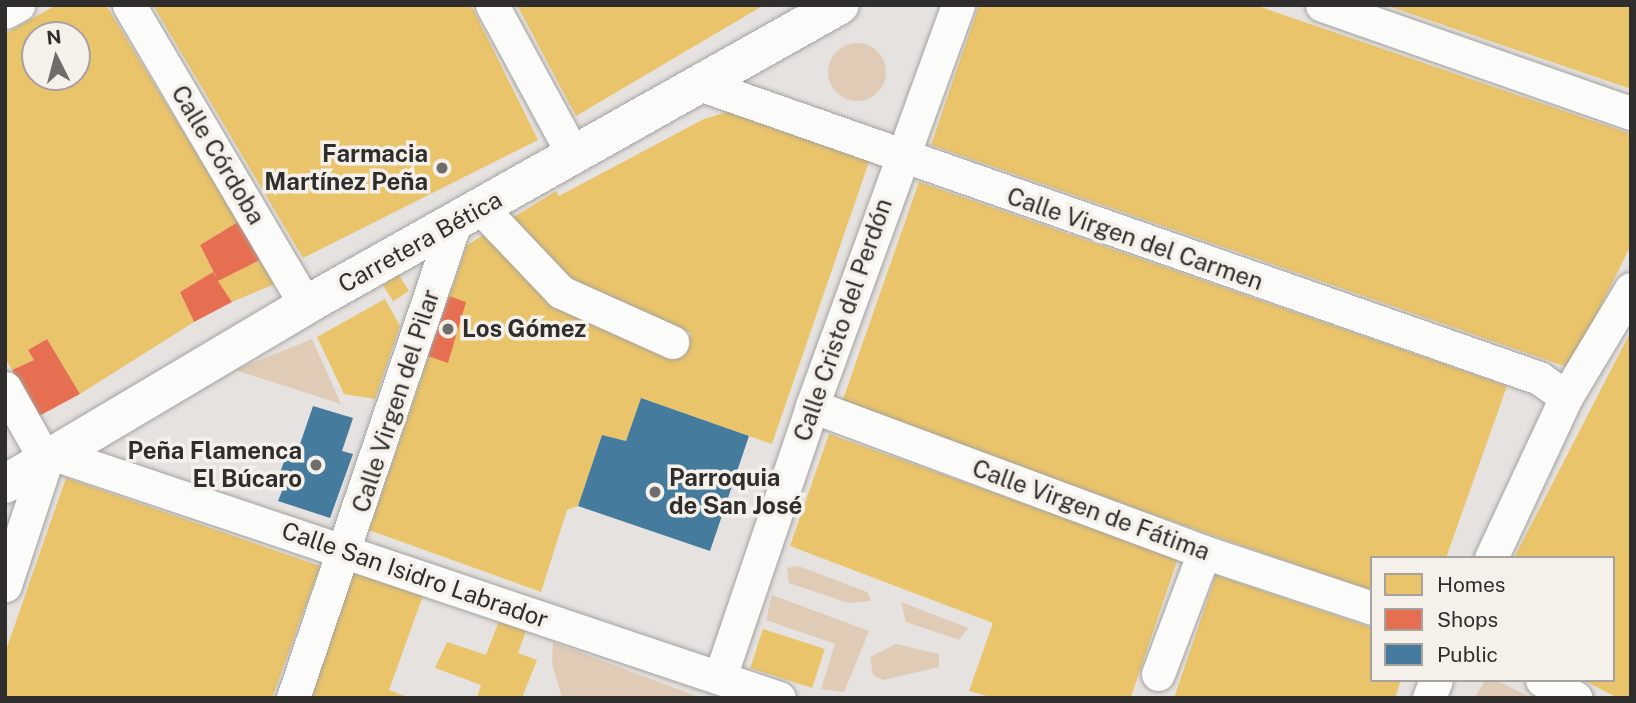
<!DOCTYPE html>
<html>
<head>
<meta charset="utf-8">
<style>
	body { margin:0 }
	#map { position:relative; width:1636px; height:703px; overflow:hidden; background:#e5e2df; font-family:"Public Sans",sans-serif }
	div>[style] { position:absolute }
	.green>* { inset:0; background:#dfcbb6 }
	.round { border-radius:50% }
	.homes>* { inset:0; background:#e9c46a; transform-origin:0 0 }
	.shops>* { inset:0; background:#e76f51 }
	.public>* { inset:0; background:#457b9d }
	.roads { filter:drop-shadow(0 0 2px #a4a29f) drop-shadow(0 0 2px #a4a29f) }
	.street>* { height:33px; margin:-16.5px; padding:0 16.5px; transform-origin:16.5px; border-radius:16.5px; background:#fbfbfa }
	.secondary>* { height:38px; margin:-19px; padding:0 19px; transform-origin:19px; border-radius:19px; background:#fbfbfa }
	.dots>* { width:19px; height:19px; translate:-50% -50%; box-sizing:border-box; border:4px solid #f5f0e9; border-radius:50% }
	span { translate:-50% -50%; white-space:nowrap; text-align:center; line-height:1.15; -webkit-text-stroke:7px #f5f0e9; paint-order:stroke }
	.poi-label { font-size:24px; color:#302e2c; font-weight:700 }
	.right { translate:-100% -50%; text-align:right }
	.left { translate:0 -50%; text-align:left }
	.street-label { font-size:24px; color:#302e2c }
	.frame { position:absolute; inset:0; border:7px solid #302e2c; pointer-events:none }
	.legend { position:absolute; left:1370px; top:556px; width:245px; height:126px; box-sizing:border-box; background:#f5f0e9; border:2px solid #a6a29d; margin:0; padding:9px 12px; list-style:none; font-size:21px; color:#302e2c }
	.legend li { display:flex; align-items:center; gap:14px; height:35px }
	.legend b { width:35px; border:2px solid #a6a29d }
	.north { position:absolute; left:21px; top:21px; width:70px; height:70px; box-sizing:border-box; background:#f5f0e9; border:2px solid #a6a29d; border-radius:50%; rotate:354deg; font-size:19px; font-weight:700; line-height:28px; text-align:center; color:#302e2c }
	.north::after { content:''; display:block; margin:auto; width:24px; height:32px; background:#6f6d6b; clip-path:polygon(50% 0,100% 100%,50% 72%,0 100%) }
</style>
</head>
<body>
<div id="map">
	<div class="green">
		<i class="round" style="left:828px;top:43px;width:58px;height:58px"></i>
		<i style="clip-path:polygon(312px 339px,341px 404px,235px 370px)"></i>
		<i style="clip-path:polygon(798px 566px,867px 592px,871px 601px,848px 603px,789px 583px,787px 568px)"></i>
		<i style="clip-path:polygon(772px 595px,869px 631px,844px 692px,821px 689px,835px 644px,766px 620px)"></i>
		<i style="clip-path:polygon(901px 602px,968px 628px,959px 640px,906px 622px)"></i>
		<i style="clip-path:polygon(553px 642px,701px 698px,562px 698px,552px 663px)"></i>
		<i style="clip-path:polygon(896px 644px,939px 654px,939px 667px,883px 680px,873px 675px,870px 657px)"></i>
		<i style="clip-path:polygon(1485px 680px,1495px 680px,1532px 698px,1475px 698px)"></i>
	</div>
	<div class="homes">
		<i style="clip-path:polygon(evenodd,56px 5px,106px 5px,238px 222px,200px 245px,213px 272px,180px 292px,194px 322px,80px 394px,47px 339px,28px 350px,34px 360px,12px 370px,5px 358px,5px 34px,56px 5px,35px 35px,77px 35px,77px 77px,35px 77px,35px 35px)"></i>
		<i style="clip-path:polygon(153px 5px,471px 5px,538px 140px,303px 258px)"></i>
		<i style="clip-path:polygon(517px 5px,764px 5px,576px 116px)"></i>
		<i style="clip-path:polygon(979px 5px,1255px 5px,1631px 134px,1631px 245px,1570px 368px,931px 145px)"></i>
		<i style="clip-path:polygon(1631px 5px,1631px 89px,1388px 6px,1388px 5px)"></i>
		<i style="clip-path:polygon(728px 112px,870px 159px,772px 444px,641px 398px,626px 441px,602px 435px,578px 506px,567px 510px,541px 592px,369px 530px,467px 245px,487px 233px,550px 298px,683px 354px,691px 333px,576px 292px,509px 220px,556px 191px,559px 196px,704px 119px)"></i>
		<i style="clip-path:polygon(919px 182px,1507px 386px,1446px 558px,1372px 558px,1372px 591px,841px 405px)"></i>
		<i style="clip-path:polygon(262px 259px,277px 283px,232px 302px,218px 281px)"></i>
		<i style="left:399px;top:275px;width:19px;height:19px;rotate:58deg"></i>
		<i style="clip-path:polygon(385px 299px,400px 326px,375px 399px,344px 394px,317px 337px)"></i>
		<i style="clip-path:polygon(1631px 331px,1631px 698px,1618px 698px,1583px 680px,1613px 680px,1613px 558px,1514px 558px)"></i>
		<i style="clip-path:polygon(829px 434px,1178px 558px,1131px 697px,994px 698px,969px 691px,993px 623px,790px 546px)"></i>
		<i style="clip-path:polygon(66px 478px,320px 566px,272px 698px,5px 698px,5px 653px)"></i>
		<i style="clip-path:polygon(353px 569px,424px 593px,389px 690px,410px 698px,309px 698px)"></i>
		<i style="clip-path:polygon(1216px 575px,1372px 628px,1372px 680px,1401px 680px,1395px 698px,1174px 698px)"></i>
		<i style="clip-path:polygon(499px 621px,526px 631px,518px 653px,537px 660px,522px 698px,477px 698px,481px 685px,435px 668px,447px 642px,486px 655px)"></i>
		<i style="left:763px;top:629px;width:65px;height:41px;rotate:18deg"></i>
	</div>
	<div class="shops">
		<i style="clip-path:polygon(238px 222px,262px 259px,218px 281px,232px 302px,194px 322px,180px 292px,213px 272px,217px 279px,200px 245px)"></i>
		<i style="clip-path:polygon(449px 296px,466px 302px,448px 363px,428px 356px)"></i>
		<i style="clip-path:polygon(47px 339px,80px 394px,39px 416px,12px 370px,34px 360px,28px 350px)"></i>
	</div>
	<div class="public">
		<i style="clip-path:polygon(641px 398px,749px 436px,710px 551px,578px 506px,602px 435px,626px 441px)"></i>
		<i style="clip-path:polygon(313px 406px,353px 418px,342px 451px,353px 454px,330px 518px,278px 501px,288px 476px,279px 476px,290px 444px,299px 447px)"></i>
	</div>
	<div class="roads">
		<div class="street">
			<i style="left:129px;top:5px;width:348px;rotate:59.5deg"></i>
			<i style="left:492px;top:5px;width:172px;rotate:61.5deg"></i>
			<i style="left:1322px;top:5px;width:327px;rotate:19.3deg"></i>
			<i style="left:5px;top:12px;width:15px;rotate:-28deg"></i>
			<i style="left:702px;top:85px;width:887px;rotate:19.29deg"></i>
			<i style="left:1539px;top:378px;width:33px;rotate:35deg"></i>
			<i style="left:482px;top:209px;width:115px;rotate:46.4deg"></i>
			<i style="left:561px;top:292px;width:122px;rotate:24.2deg"></i>
			<i style="left:5px;top:388px;width:84px;rotate:60.7deg"></i>
			<i style="left:46px;top:461px;width:131px;rotate:108.3deg"></i>
			<i style="left:812px;top:406px;width:418px;rotate:20.4deg"></i>
			<i style="left:1204px;top:552px;width:177px;rotate:18.4deg"></i>
			<i style="left:51px;top:453px;width:768px;rotate:18.6deg"></i>
			<i style="left:1491px;top:558px;width:178px;rotate:-65deg"></i>
			<i style="left:1566px;top:397px;width:126px;rotate:-59deg"></i>
			<i style="left:1158px;top:674px;width:130px;rotate:-69.3deg"></i>
			<i style="left:720px;top:677px;width:286px;rotate:-71.2deg"></i>
			<i style="left:812px;top:406px;width:427px;rotate:-70deg"></i>
			<i style="left:1542px;top:680px;width:38px;rotate:28deg"></i>
			<i style="left:293px;top:698px;width:503px;rotate:-71.2deg"></i>
			<i style="left:1429px;top:698px;width:19px;rotate:-69deg"></i>
		</div>
		<div class="secondary">
			<i style="left:5px;top:484px;width:350px;rotate:-30.7deg"></i>
			<i style="left:306px;top:305px;width:612px;rotate:-29.33deg"></i>
		</div>
	</div>
	<div class="dots">
		<i style="left:442px;top:168px;background:#6f6d6b"></i>
		<i style="left:448px;top:329px;background:#6f6d6b"></i>
		<i style="left:316px;top:465px;background:#6f6d6b"></i>
		<i style="left:655px;top:492px;background:#6f6d6b"></i>
	</div>
	<div class="poi-label">
		<span class="right" style="left:428px;top:168px">Farmacia<br>Martínez Peña</span>
		<span class="left" style="left:462px;top:329px">Los Gómez</span>
		<span class="right" style="left:302px;top:465px">Peña Flamenca<br>El Búcaro</span>
		<span class="left" style="left:669px;top:492px">Parroquia<br>de San José</span>
	</div>
	<div class="street-label">
		<span style="left:218px;top:155px;rotate:59deg">Calle Córdoba</span>
		<span style="left:1135px;top:239px;rotate:19deg">Calle Virgen del Carmen</span>
		<span style="left:420px;top:242px;rotate:-29deg">Carretera Bética</span>
		<span style="left:843px;top:320px;rotate:-71deg">Calle Cristo del Perdón</span>
		<span style="left:396px;top:401px;rotate:-72deg">Calle Virgen del Pilar</span>
		<span style="left:1091px;top:510px;rotate:20deg">Calle Virgen de Fátima</span>
		<span style="left:415px;top:575px;rotate:19deg">Calle San Isidro Labrador</span>
	</div>
	<div class="frame"></div>
	<ul class="legend">
	<li><b style="height:19px;background:#e9c46a"></b>Homes</li>
	<li><b style="height:19px;background:#e76f51"></b>Shops</li>
	<li><b style="height:19px;background:#457b9d"></b>Public</li>
	</ul>
	<div class="north">N</div>
</div>
</body>
</html>
